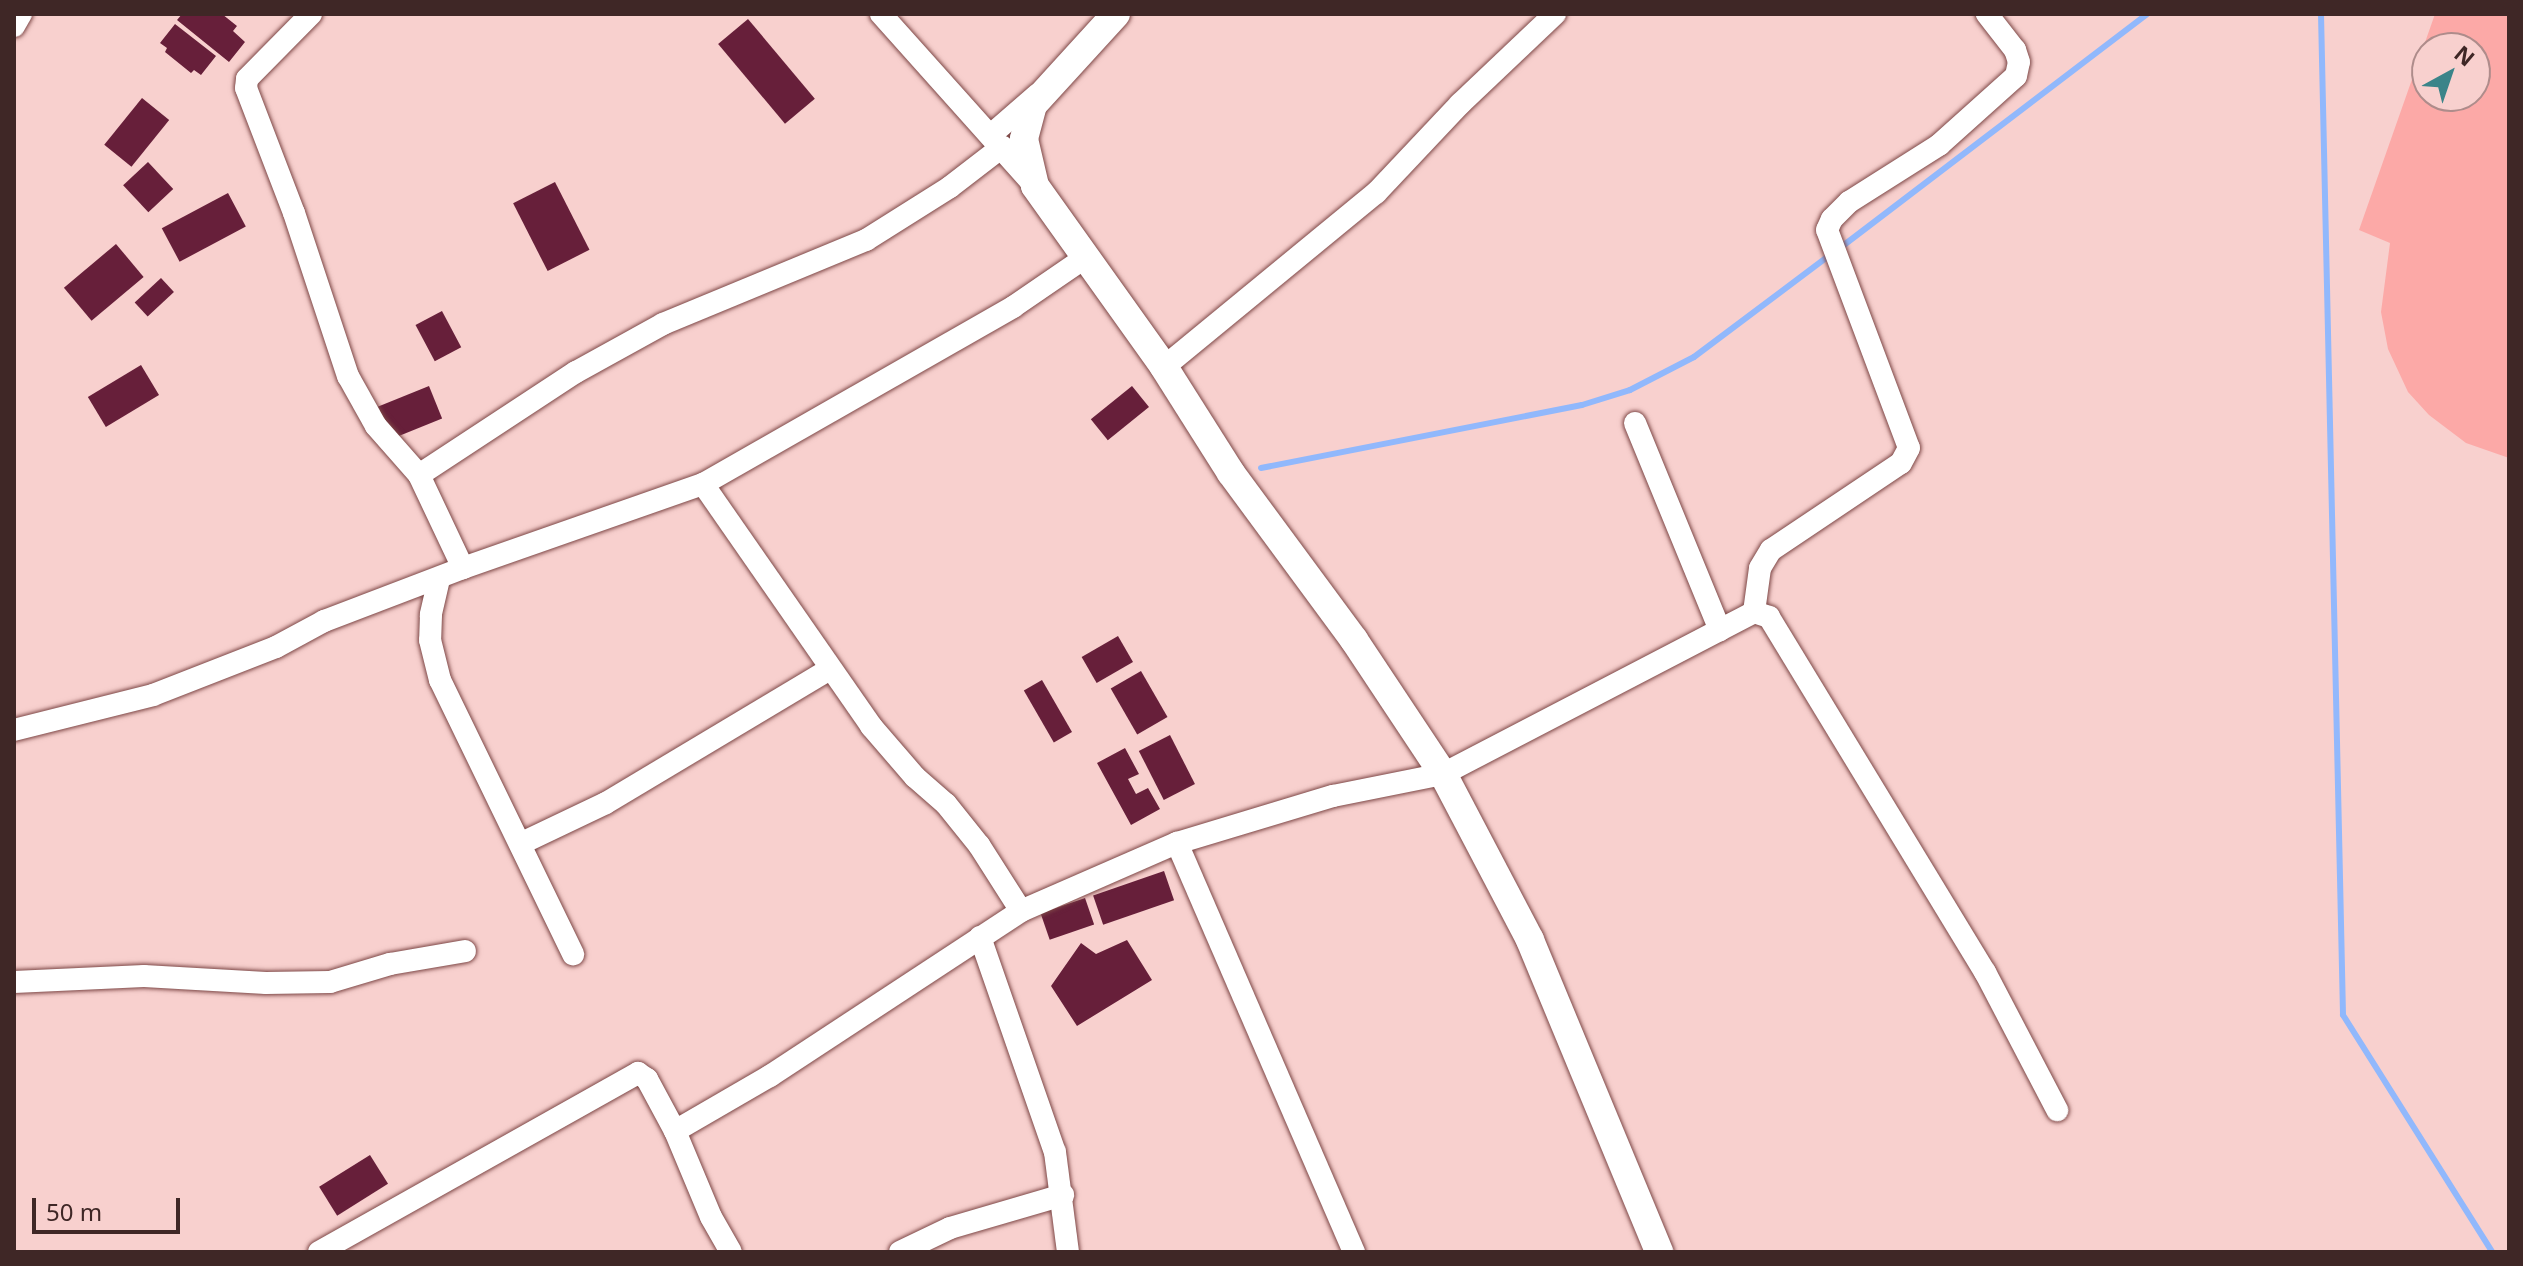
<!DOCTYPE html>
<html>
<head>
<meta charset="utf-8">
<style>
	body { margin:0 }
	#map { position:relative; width:2523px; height:1266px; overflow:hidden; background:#f8d0ce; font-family:"Noto Sans",sans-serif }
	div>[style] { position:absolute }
	.green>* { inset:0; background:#fca9a7 }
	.stream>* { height:6px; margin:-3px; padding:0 3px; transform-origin:3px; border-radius:3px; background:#91b8fc }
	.building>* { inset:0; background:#671f3a; transform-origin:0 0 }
	.roads { filter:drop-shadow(0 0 2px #7d4746) drop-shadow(0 0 2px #7d4746) }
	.minor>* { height:22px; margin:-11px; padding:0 11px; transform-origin:11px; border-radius:11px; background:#fff }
	.tertiary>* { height:28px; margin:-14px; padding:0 14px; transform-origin:14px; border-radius:14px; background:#fff }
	span { translate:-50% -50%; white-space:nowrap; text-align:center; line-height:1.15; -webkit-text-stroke:8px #f8d0ce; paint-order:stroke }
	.frame { position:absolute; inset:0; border:16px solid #3f2726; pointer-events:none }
	.north { position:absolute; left:2411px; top:32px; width:80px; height:80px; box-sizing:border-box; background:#f8d0ce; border:2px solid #ae8c8b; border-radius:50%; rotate:40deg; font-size:22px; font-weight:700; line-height:32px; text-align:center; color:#3f2726 }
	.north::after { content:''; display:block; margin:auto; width:28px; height:36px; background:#3b8489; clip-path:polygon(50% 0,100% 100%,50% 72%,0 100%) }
	.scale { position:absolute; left:32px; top:1198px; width:148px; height:36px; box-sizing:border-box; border:4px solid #3f2726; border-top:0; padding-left:10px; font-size:24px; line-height:28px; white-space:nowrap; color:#3f2726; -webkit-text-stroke:6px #f8d0ce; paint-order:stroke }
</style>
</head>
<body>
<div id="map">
	<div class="green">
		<i style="clip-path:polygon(evenodd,2435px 14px,2509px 14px,2509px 458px,2466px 443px,2429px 415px,2408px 392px,2388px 349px,2381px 312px,2390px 243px,2359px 230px,2435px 14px,2427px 48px,2475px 48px,2475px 96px,2427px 96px,2427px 48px)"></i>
	</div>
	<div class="stream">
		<i style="left:2321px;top:14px;width:1001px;rotate:88.74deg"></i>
		<i style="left:2343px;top:1015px;width:280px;rotate:57.8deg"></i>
		<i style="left:1840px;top:248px;width:386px;rotate:-37.3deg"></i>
		<i style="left:1261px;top:468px;width:327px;rotate:-11.1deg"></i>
		<i style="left:1582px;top:405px;width:50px;rotate:-17.4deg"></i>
		<i style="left:1630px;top:390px;width:72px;rotate:-27.3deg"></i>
		<i style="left:1694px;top:357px;width:171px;rotate:-36.9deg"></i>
	</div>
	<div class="building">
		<i style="clip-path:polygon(182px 14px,222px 14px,237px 26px,233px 31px,245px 42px,229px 62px,177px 20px)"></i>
		<i style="left:748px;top:19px;width:104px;height:39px;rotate:50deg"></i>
		<i style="clip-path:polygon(175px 24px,216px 56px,201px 75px,194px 70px,191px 73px,165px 52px,167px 48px,160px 43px)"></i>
		<i style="left:142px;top:98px;width:35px;height:60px;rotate:39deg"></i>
		<i style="left:148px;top:162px;width:37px;height:34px;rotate:47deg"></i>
		<i style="left:555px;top:182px;width:76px;height:47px;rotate:63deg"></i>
		<i style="left:228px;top:193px;width:38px;height:75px;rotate:62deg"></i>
		<i style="left:116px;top:244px;width:43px;height:68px;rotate:50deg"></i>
		<i style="left:161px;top:278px;width:19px;height:36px;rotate:47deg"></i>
		<i style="left:442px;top:311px;width:41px;height:30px;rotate:62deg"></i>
		<i style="left:141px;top:365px;width:35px;height:62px;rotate:59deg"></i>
		<i style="left:429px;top:386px;width:35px;height:56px;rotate:68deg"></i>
		<i style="left:1132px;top:386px;width:27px;height:53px;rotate:51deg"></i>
		<i style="left:1118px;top:636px;width:30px;height:42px;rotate:60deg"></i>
		<i style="left:1141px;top:671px;width:53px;height:35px;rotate:60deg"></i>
		<i style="left:1042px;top:680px;width:60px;height:21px;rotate:60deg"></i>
		<i style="left:1170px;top:735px;width:55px;height:35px;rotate:63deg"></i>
		<i style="clip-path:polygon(1125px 748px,1139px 774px,1128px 779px,1136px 794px,1148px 788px,1160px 809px,1131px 825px,1097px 763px)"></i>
		<i style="left:1164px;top:871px;width:31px;height:75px;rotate:71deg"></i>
		<i style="left:1085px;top:898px;width:28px;height:47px;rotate:71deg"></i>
		<i style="clip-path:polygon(1127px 940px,1152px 980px,1077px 1026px,1051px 986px,1081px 943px,1096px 954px)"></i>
		<i style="left:370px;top:1155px;width:34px;height:60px;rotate:58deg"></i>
	</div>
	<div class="roads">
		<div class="minor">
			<i style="left:311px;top:14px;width:91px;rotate:134.6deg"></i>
			<i style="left:247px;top:79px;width:9px;rotate:96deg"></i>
			<i style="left:246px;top:88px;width:134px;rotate:69deg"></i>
			<i style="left:294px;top:213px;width:172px;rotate:71.7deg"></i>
			<i style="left:348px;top:376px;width:57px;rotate:60.8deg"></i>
			<i style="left:376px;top:426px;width:65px;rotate:48.7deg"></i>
			<i style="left:419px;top:475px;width:103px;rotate:64.7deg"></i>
			<i style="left:881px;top:14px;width:231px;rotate:48.2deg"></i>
			<i style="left:14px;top:26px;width:14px;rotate:-60deg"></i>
			<i style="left:992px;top:134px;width:61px;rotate:-41deg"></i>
			<i style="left:1164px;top:367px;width:274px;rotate:-39.4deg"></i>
			<i style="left:1376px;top:193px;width:122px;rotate:-46.7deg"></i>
			<i style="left:1460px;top:104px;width:131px;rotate:-43.5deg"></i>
			<i style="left:1635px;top:423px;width:224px;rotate:67.7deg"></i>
			<i style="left:419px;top:475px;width:188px;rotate:-33.3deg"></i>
			<i style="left:576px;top:372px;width:99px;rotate:-28.9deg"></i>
			<i style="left:663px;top:324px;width:220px;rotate:-22.5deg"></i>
			<i style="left:866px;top:240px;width:99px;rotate:-32.2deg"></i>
			<i style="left:950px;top:187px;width:66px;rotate:-37.6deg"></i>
			<i style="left:703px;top:484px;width:295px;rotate:55.2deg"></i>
			<i style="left:871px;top:726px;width:67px;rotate:49.2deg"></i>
			<i style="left:915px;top:777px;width:41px;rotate:41.1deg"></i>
			<i style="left:946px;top:804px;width:53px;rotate:51.2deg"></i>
			<i style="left:979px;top:845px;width:78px;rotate:57.5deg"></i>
			<i style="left:439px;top:579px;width:37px;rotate:103deg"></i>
			<i style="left:431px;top:615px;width:25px;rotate:92deg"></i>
			<i style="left:430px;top:640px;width:41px;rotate:76deg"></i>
			<i style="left:440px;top:680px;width:305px;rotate:64.1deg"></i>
			<i style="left:1754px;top:612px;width:44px;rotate:-82.2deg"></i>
			<i style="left:1760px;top:568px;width:21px;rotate:-59deg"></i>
			<i style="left:1771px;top:550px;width:156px;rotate:-33.8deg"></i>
			<i style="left:1901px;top:463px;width:17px;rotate:-62deg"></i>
			<i style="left:1909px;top:448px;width:233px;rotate:-110.6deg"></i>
			<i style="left:1827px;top:230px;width:12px;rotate:-66deg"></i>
			<i style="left:1832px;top:219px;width:24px;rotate:-45deg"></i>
			<i style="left:1849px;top:202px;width:107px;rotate:-32.3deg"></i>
			<i style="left:1939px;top:145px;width:103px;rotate:-41.9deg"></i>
			<i style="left:2016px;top:76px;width:14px;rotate:-78deg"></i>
			<i style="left:2019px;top:62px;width:13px;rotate:-108deg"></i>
			<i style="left:2015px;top:50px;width:46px;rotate:-127.9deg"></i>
			<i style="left:14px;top:730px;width:143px;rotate:-14.1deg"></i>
			<i style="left:153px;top:695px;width:132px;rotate:-21.3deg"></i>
			<i style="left:276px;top:647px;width:55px;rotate:-28.4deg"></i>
			<i style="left:324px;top:621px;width:149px;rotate:-20.9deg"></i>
			<i style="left:463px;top:568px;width:254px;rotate:-19.3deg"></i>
			<i style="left:703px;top:484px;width:357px;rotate:-29.7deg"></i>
			<i style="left:1013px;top:307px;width:88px;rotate:-34.4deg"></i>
			<i style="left:522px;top:843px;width:93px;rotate:-25.5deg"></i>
			<i style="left:606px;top:803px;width:261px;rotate:-30.9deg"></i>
			<i style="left:1177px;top:843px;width:446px;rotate:66.6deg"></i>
			<i style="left:980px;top:937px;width:228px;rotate:70.8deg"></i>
			<i style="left:1055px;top:1152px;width:101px;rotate:82.6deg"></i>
			<i style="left:14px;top:982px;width:130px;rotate:-2.6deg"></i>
			<i style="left:144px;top:976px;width:122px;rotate:3.3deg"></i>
			<i style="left:266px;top:983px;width:64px;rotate:-0.9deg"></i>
			<i style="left:330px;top:982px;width:63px;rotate:-16.7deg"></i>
			<i style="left:390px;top:964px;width:76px;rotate:-9.8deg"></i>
			<i style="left:675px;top:1131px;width:110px;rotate:-30.1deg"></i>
			<i style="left:770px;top:1076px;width:300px;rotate:-33.3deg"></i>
			<i style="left:1021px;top:911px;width:170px;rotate:-23.6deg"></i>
			<i style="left:1177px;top:843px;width:163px;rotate:-16.8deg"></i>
			<i style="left:1333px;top:796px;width:112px;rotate:-11.3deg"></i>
			<i style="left:1443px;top:774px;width:351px;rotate:-27.5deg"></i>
			<i style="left:1754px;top:612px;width:16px;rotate:18deg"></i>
			<i style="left:1769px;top:617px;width:416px;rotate:58.7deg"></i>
			<i style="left:1985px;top:972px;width:156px;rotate:62.4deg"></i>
			<i style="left:319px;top:1252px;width:366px;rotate:-29.3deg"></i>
			<i style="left:638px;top:1073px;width:11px;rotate:34deg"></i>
			<i style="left:647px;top:1079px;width:59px;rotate:61.7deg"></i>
			<i style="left:675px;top:1131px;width:93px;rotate:67.3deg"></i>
			<i style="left:711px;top:1217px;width:40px;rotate:60.3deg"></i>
			<i style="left:900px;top:1252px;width:55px;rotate:-25.6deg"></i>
			<i style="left:950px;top:1228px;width:118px;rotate:-16.3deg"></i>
		</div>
		<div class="tertiary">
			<i style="left:1116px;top:14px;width:123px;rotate:132.4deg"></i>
			<i style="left:1033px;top:105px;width:35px;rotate:105deg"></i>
			<i style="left:1024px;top:139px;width:48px;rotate:76.8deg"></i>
			<i style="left:1035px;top:186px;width:222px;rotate:54.5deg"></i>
			<i style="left:1164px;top:367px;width:125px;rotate:57.7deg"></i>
			<i style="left:1231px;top:473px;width:207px;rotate:53.6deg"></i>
			<i style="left:1354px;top:640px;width:161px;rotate:56.4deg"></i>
			<i style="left:1443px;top:774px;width:187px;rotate:62.3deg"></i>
			<i style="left:1530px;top:940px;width:338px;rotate:67.5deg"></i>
		</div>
	</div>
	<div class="frame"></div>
	<div class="north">N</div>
	<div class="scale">50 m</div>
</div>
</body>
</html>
